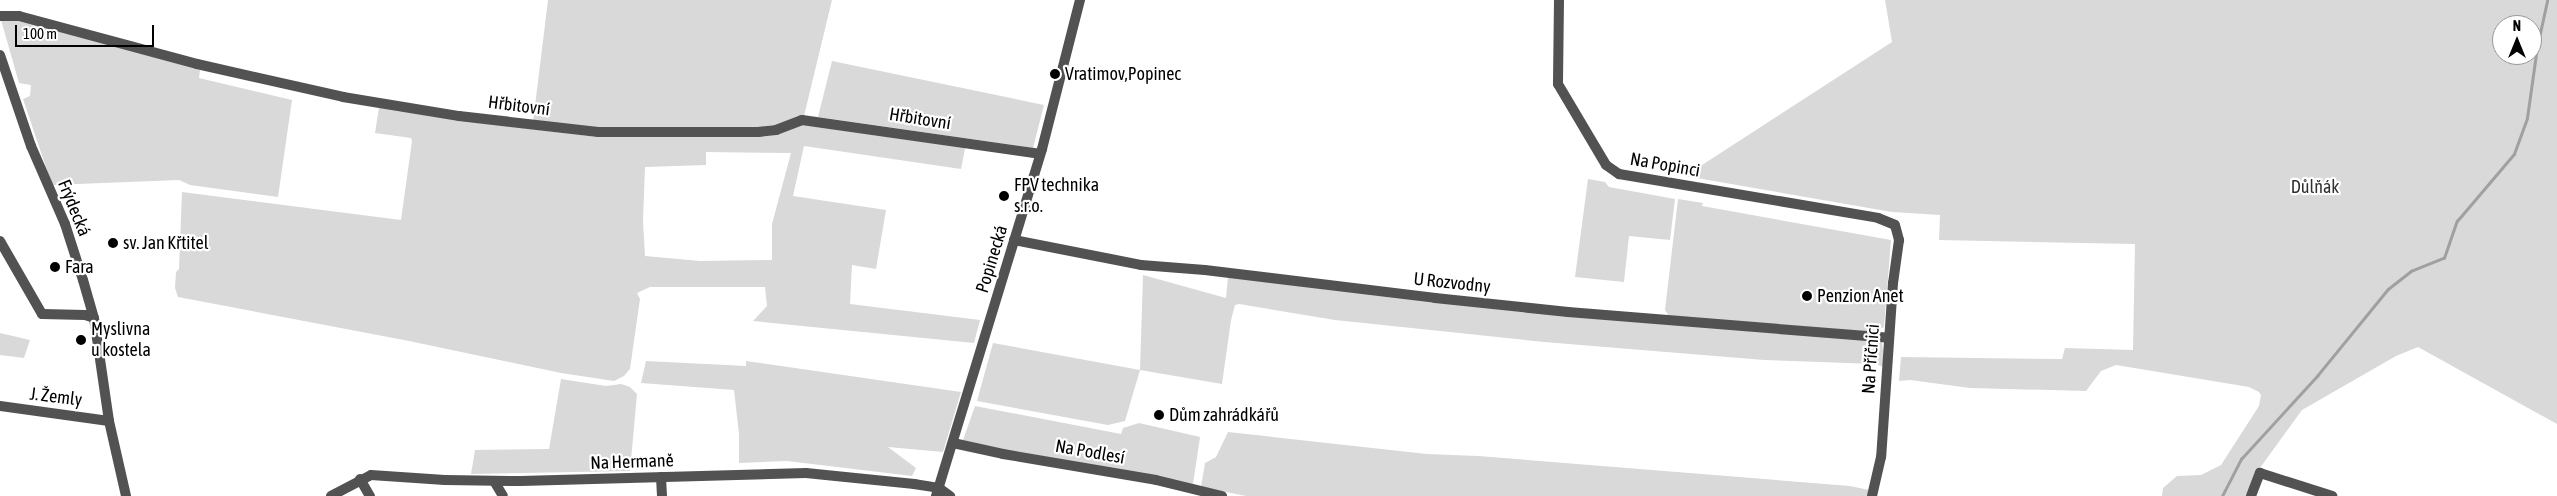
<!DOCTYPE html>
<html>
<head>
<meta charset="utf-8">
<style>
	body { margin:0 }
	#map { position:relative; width:2557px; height:496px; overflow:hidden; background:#fff; font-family:"Asap Condensed",sans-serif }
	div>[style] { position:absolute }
	.green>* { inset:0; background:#d9d9d9 }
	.stream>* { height:2.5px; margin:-1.25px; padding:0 1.25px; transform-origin:1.25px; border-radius:1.25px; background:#a0a0a0 }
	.street>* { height:10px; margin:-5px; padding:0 5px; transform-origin:5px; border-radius:5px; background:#525252 }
	.dots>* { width:14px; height:14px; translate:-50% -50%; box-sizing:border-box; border:2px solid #fff; border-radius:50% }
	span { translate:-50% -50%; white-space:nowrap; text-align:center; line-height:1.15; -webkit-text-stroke:4.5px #fff; paint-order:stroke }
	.poi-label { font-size:18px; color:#000 }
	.left { translate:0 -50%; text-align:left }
	.street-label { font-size:18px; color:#000 }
	.park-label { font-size:18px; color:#303030 }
	.north { position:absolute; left:2492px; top:15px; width:50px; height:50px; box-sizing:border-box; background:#fff; border:1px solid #999; border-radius:50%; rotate:0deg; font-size:14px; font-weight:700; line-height:20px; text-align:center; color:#000 }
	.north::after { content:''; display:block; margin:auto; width:18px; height:22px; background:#000; clip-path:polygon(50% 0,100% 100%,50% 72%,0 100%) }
	.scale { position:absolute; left:15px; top:25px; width:139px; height:22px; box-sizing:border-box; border:2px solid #000; border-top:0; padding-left:6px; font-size:15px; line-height:18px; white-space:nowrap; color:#000; -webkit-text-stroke:4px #fff; paint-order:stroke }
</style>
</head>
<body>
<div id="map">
	<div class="green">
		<i style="clip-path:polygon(evenodd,548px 0,832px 0,804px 116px,966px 144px,961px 169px,804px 146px,793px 196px,886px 210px,876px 269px,852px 265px,850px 304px,980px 320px,974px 343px,753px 321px,767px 306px,765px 287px,650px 287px,637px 293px,640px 299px,630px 369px,624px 376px,614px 381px,561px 373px,409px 341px,178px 297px,175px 288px,176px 272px,179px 269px,182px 192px,401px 220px,412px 141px,411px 138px,375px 133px,379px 107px,457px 120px,597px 137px,721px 135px,597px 129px,533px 122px,548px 0,706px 152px,791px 153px,772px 224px,772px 260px,700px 261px,645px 256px,643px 221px,645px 167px,706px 165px,706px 152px)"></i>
		<i style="clip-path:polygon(evenodd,1885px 0,2557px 0,2557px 424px,2418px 347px,2396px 356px,2302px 410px,2257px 472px,2246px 496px,2162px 496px,2163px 488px,2177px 476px,2201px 475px,2221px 465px,2259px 406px,2261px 395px,2259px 392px,2249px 387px,2116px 365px,2101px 371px,2086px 391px,1970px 388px,1910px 380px,1899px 381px,1901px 357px,2062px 359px,2065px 348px,2133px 350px,2135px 244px,1939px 240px,1940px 215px,1892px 212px,1685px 176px,1892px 42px,1885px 0,2502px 25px,2532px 25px,2532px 55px,2502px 55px,2502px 25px)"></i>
		<i style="clip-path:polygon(1px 20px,21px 20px,200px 70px,199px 78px,292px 100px,278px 197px,190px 185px,179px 180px,52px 185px,23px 99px,30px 96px,31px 85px,19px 83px)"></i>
		<i style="clip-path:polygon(832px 61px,1044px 105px,1033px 148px,818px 117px)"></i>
		<i style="clip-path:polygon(1588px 179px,1605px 182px,1609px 187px,1675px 199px,1670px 240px,1629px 236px,1624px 282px,1575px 277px)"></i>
		<i style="clip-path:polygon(1678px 199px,1703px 203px,1702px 206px,1891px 240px,1884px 327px,1875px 332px,1669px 316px,1665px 310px)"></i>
		<i style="clip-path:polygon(1143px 275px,1226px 298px,1228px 277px,1882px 342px,1885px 365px,1884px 367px,1875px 364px,1764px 360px,1544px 342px,1335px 320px,1239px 304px,1235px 305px,1231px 320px,1222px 384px,1140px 370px,1125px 421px,1108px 425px,977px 401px,993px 343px,1140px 370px)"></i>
		<i style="clip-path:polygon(0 333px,30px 340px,24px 358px,0 355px)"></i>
		<i style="clip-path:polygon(646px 361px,746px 366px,746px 361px,961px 392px,943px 452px,888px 447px,916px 468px,912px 476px,787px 461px,739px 463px,739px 434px,734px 390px,641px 383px)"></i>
		<i style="clip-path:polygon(561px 379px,606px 386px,621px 384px,630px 387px,637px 394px,630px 471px,471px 474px,475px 450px,549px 449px)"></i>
		<i style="clip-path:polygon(975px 406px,1121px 434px,1123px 428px,1139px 423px,1200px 437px,1193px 484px,1003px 450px,963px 440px)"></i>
		<i style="clip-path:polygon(1228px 432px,1427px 454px,1478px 456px,1850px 486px,1869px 490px,1867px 496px,1246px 496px,1201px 487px,1205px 463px,1216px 457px)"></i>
	</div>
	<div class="stream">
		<i style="left:2222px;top:496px;width:42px;rotate:-62.8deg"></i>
		<i style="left:2241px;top:459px;width:113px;rotate:-47.5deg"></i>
		<i style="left:2317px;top:376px;width:112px;rotate:-50.8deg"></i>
		<i style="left:2388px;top:289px;width:29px;rotate:-38deg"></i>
		<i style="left:2411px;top:271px;width:35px;rotate:-22deg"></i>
		<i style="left:2444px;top:258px;width:39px;rotate:-71deg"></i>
		<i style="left:2457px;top:221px;width:88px;rotate:-49.6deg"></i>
		<i style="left:2514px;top:154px;width:38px;rotate:-70deg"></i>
		<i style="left:2527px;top:118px;width:72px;rotate:-82deg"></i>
		<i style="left:2537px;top:47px;width:47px;rotate:-77.7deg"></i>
	</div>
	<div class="street">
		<i style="left:1559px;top:0;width:84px;rotate:90.7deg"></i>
		<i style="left:1558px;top:84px;width:94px;rotate:59.3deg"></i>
		<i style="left:1606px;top:165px;width:16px;rotate:35deg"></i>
		<i style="left:1619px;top:174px;width:263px;rotate:9.6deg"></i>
		<i style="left:1878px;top:218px;width:18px;rotate:22deg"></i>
		<i style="left:1895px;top:225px;width:16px;rotate:75deg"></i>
		<i style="left:1899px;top:240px;width:43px;rotate:97.9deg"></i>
		<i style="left:1893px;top:283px;width:174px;rotate:93.9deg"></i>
		<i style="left:1881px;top:457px;width:40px;rotate:103deg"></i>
		<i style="left:0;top:16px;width:19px"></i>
		<i style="left:19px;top:16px;width:184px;rotate:15.1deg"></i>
		<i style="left:197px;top:64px;width:150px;rotate:12.7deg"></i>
		<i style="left:343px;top:97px;width:118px;rotate:9.3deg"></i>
		<i style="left:459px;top:116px;width:140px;rotate:6.6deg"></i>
		<i style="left:598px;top:132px;width:160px"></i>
		<i style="left:758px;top:132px;width:18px;rotate:-6deg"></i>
		<i style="left:776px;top:130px;width:28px;rotate:-21deg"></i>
		<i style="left:802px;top:120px;width:240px;rotate:8.1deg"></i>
		<i style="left:0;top:55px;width:96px;rotate:71.2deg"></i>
		<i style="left:31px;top:146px;width:85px;rotate:66.4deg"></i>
		<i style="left:65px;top:224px;width:59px;rotate:72.2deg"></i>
		<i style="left:83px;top:280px;width:40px;rotate:74deg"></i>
		<i style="left:94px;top:318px;width:104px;rotate:81.7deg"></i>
		<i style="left:109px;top:421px;width:77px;rotate:77.2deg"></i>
		<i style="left:1014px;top:240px;width:129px;rotate:11.1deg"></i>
		<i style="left:1141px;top:265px;width:64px;rotate:4.5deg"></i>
		<i style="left:1205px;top:270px;width:232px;rotate:6.9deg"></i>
		<i style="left:1435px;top:298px;width:134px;rotate:6deg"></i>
		<i style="left:1568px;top:312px;width:322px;rotate:4.6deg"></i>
		<i style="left:0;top:241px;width:84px;rotate:60.1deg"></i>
		<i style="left:42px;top:314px;width:43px;rotate:1.3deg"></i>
		<i style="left:85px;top:315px;width:9px;rotate:18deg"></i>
		<i style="left:0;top:406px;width:110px;rotate:7.8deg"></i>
		<i style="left:953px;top:443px;width:51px;rotate:12.4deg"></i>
		<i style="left:1003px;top:454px;width:155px;rotate:9.6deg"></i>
		<i style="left:1156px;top:480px;width:68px;rotate:13.6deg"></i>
		<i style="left:661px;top:477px;width:19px;rotate:87deg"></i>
		<i style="left:360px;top:479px;width:20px;rotate:60deg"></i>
		<i style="left:494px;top:481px;width:17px;rotate:59deg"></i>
		<i style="left:331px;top:496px;width:45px;rotate:-27.7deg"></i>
		<i style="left:371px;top:475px;width:74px;rotate:3.9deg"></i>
		<i style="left:445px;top:480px;width:76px;rotate:0.8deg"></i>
		<i style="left:521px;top:481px;width:285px;rotate:-1.6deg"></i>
		<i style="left:806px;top:473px;width:109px;rotate:5.8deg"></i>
		<i style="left:914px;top:484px;width:25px;rotate:9deg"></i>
		<i style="left:939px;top:488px;width:14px;rotate:36deg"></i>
		<i style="left:936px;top:496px;width:363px;rotate:-73deg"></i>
		<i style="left:1042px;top:149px;width:154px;rotate:-75.7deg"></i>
		<i style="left:2251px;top:496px;width:25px;rotate:-69deg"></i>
		<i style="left:2260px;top:473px;width:76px;rotate:17.7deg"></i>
	</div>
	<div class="dots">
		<i style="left:1055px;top:74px;background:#000"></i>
		<i style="left:1004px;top:196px;background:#000"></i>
		<i style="left:113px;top:243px;background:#000"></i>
		<i style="left:55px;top:267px;background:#000"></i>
		<i style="left:1807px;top:296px;background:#000"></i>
		<i style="left:81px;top:340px;background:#000"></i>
		<i style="left:1159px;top:415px;background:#000"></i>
	</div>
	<div class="poi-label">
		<span class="left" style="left:1065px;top:74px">Vratimov,Popinec</span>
		<span class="left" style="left:1014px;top:196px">FPV technika<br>s.r.o.</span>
		<span class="left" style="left:123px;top:243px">sv. Jan Křtitel</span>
		<span class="left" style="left:65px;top:267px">Fara</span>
		<span class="left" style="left:1817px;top:296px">Penzion Anet</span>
		<span class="left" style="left:91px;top:340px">Myslivna<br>u kostela</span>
		<span class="left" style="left:1169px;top:415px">Dům zahrádkářů</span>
	</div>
	<div class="street-label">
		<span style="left:519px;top:106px;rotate:7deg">Hřbitovní</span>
		<span style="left:920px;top:119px;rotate:9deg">Hřbitovní</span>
		<span style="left:1665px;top:165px;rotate:10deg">Na Popinci</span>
		<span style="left:74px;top:208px;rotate:68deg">Frýdecká</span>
		<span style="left:992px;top:259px;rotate:-73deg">Popinecká</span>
		<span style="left:1452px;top:283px;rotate:6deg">U Rozvodny</span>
		<span style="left:1871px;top:359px;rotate:-86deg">Na Příčnici</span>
		<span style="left:56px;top:397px;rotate:7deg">J. Žemly</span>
		<span style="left:1090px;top:452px;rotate:10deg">Na Podlesí</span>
		<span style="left:632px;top:462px;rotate:-2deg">Na Hermaně</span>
	</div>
	<div class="park-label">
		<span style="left:2315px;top:187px">Důlňák</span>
	</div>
	<div class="north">N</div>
	<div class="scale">100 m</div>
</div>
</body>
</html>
